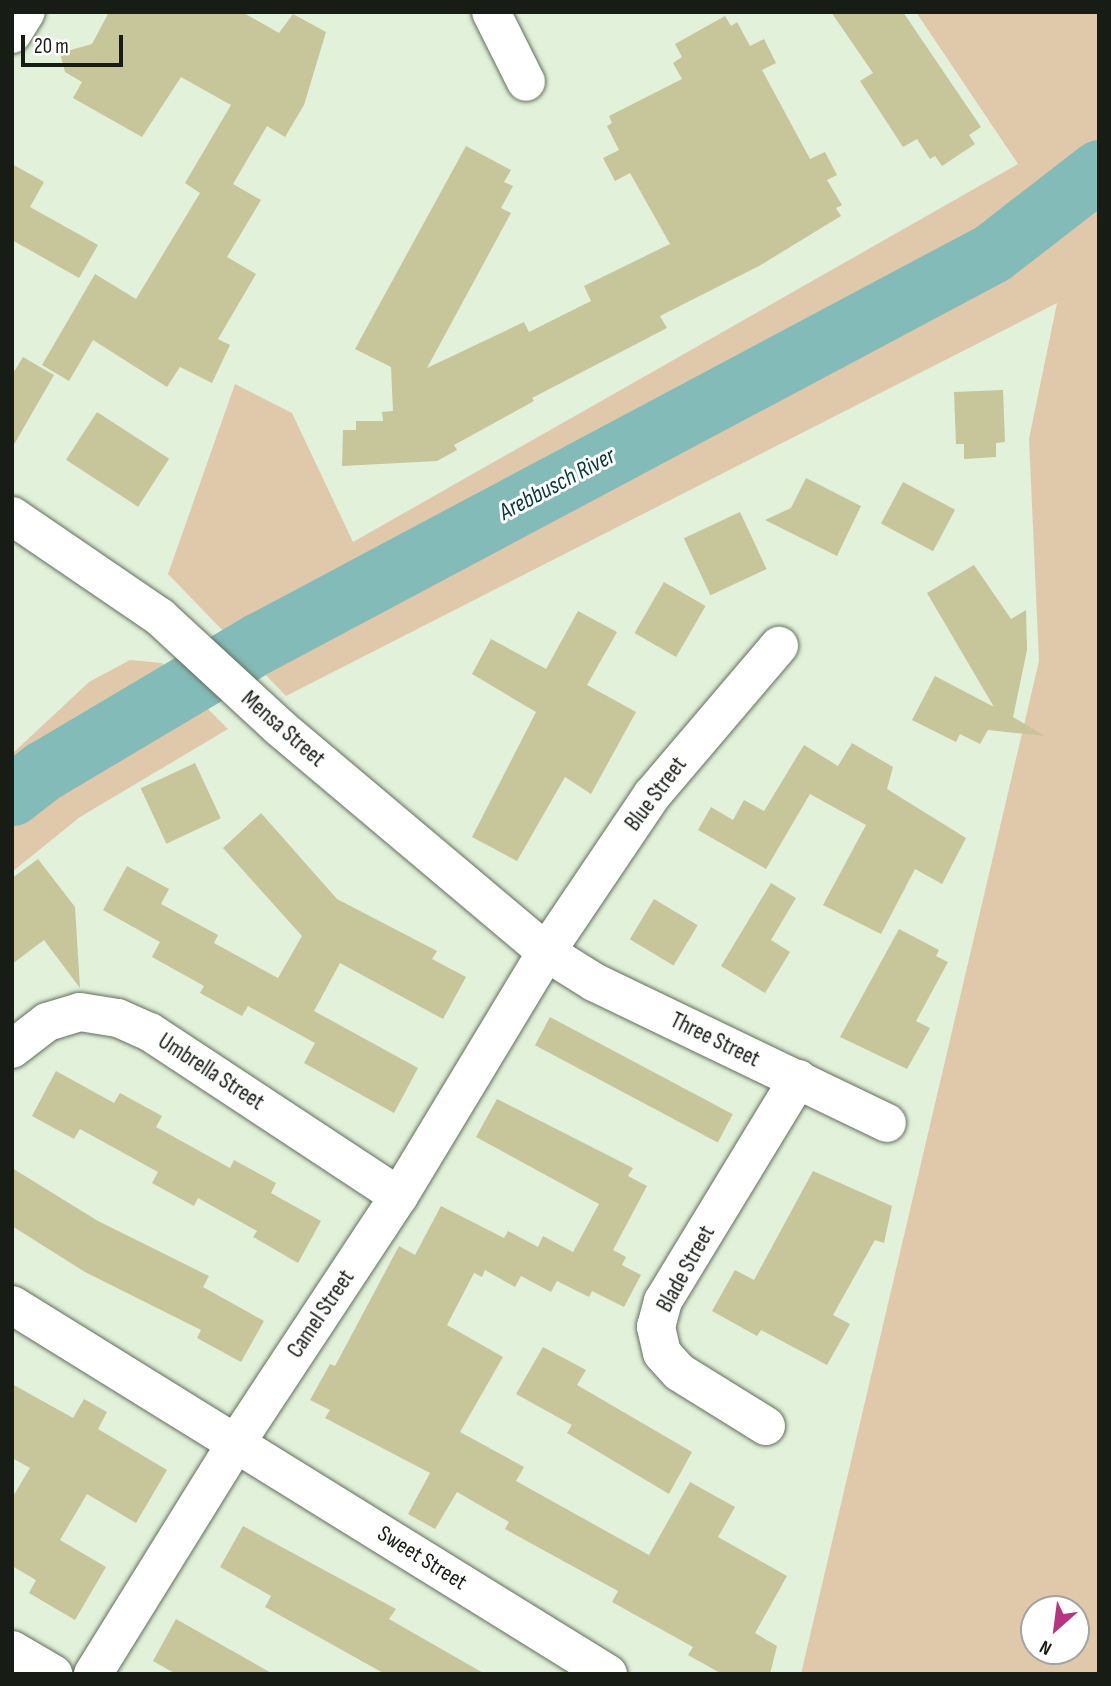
<!DOCTYPE html>
<html>
<head>
<meta charset="utf-8">
<style>
	body { margin:0 }
	#map { position:relative; width:1111px; height:1686px; overflow:hidden; background:#e2f1da; font-family:"Sofia Sans Condensed",sans-serif }
	div>[style] { position:absolute }
	.green>* { inset:0; background:#e0c9aa }
	.river>* { height:61px; margin:-30.5px; padding:0 30.5px; transform-origin:30.5px; border-radius:30.5px; background:#83bbb8 }
	.building>* { inset:0; background:#c7c59a; transform-origin:0 0 }
	.roads { filter:drop-shadow(0 0 2px #626f5b) drop-shadow(0 0 2px #626f5b) }
	.minor>* { height:38px; margin:-19px; padding:0 19px; transform-origin:19px; border-radius:19px; background:#fff }
	span { translate:-50% -50%; white-space:nowrap; text-align:center; line-height:1.15; -webkit-text-stroke:6px #fff; paint-order:stroke }
	.street-label { font-size:23px; color:#171c14 }
	.water-label { font-size:24px; color:#043b3a; font-style:italic }
	.frame { position:absolute; inset:0; border:14px solid #171c14; pointer-events:none }
	.north { position:absolute; left:1020px; top:1595px; width:70px; height:70px; box-sizing:border-box; background:#fff; border:2px solid #a2a4a1; border-radius:50%; rotate:208deg; font-size:19px; font-weight:700; line-height:28px; text-align:center; color:#171c14 }
	.north::after { content:''; display:block; margin:auto; width:24px; height:32px; background:#b53581; clip-path:polygon(50% 0,100% 100%,50% 72%,0 100%) }
	.scale { position:absolute; left:21px; top:35px; width:102px; height:32px; box-sizing:border-box; border:4px solid #171c14; border-top:0; padding-left:9px; font-size:21px; line-height:24px; white-space:nowrap; color:#171c14; -webkit-text-stroke:5px #fff; paint-order:stroke }
</style>
</head>
<body>
<div id="map">
	<div class="green">
		<i style="clip-path:polygon(evenodd,916px 12px,1099px 12px,1099px 1674px,801px 1674px,1039px 661px,1029px 439px,1057px 303px,286px 696px,168px 574px,235px 384px,292px 413px,353px 542px,1018px 164px,916px 12px,1034px 1609px,1076px 1609px,1076px 1651px,1034px 1651px,1034px 1609px)"></i>
		<i style="clip-path:polygon(130px 660px,162px 663px,228px 729px,80px 817px,12px 872px,12px 754px,89px 682px)"></i>
	</div>
	<div class="river">
		<i style="left:12px;top:795px;width:39px;rotate:-38deg"></i>
		<i style="left:43px;top:771px;width:251px;rotate:-30.7deg"></i>
		<i style="left:259px;top:643px;width:830px;rotate:-28.02deg"></i>
		<i style="left:992px;top:253px;width:135px;rotate:-37.8deg"></i>
	</div>
	<div class="building">
		<i style="clip-path:polygon(109px 12px,242px 12px,279px 33px,293px 14px,326px 32px,304px 105px,285px 137px,267px 126px,233px 184px,261px 200px,227px 257px,256px 274px,218px 339px,230px 345px,212px 383px,180px 367px,167px 387px,93px 340px,69px 381px,42px 365px,95px 274px,136px 299px,200px 193px,185px 183px,231px 105px,181px 77px,142px 137px,73px 98px,82px 82px,65px 72px,60px 53px,92px 44px)"></i>
		<i style="clip-path:polygon(831px 12px,903px 12px,981px 127px,969px 135px,975px 144px,942px 166px,935px 156px,930px 159px,917px 139px,903px 147px,860px 81px,873px 73px)"></i>
		<i style="clip-path:polygon(725px 16px,731px 26px,737px 22px,750px 46px,764px 39px,776px 63px,762px 70px,810px 159px,825px 152px,837px 175px,827px 180px,842px 205px,836px 208px,841px 216px,759px 266px,660px 316px,667px 328px,532px 398px,534px 401px,454px 445px,457px 450px,437px 461px,342px 466px,343px 430px,356px 430px,356px 421px,383px 421px,382px 412px,393px 411px,391px 367px,355px 349px,466px 146px,511px 170px,504px 182px,513px 186px,501px 208px,511px 213px,427px 368px,524px 322px,529px 332px,591px 301px,584px 286px,670px 244px,630px 173px,615px 181px,603px 158px,619px 150px,607px 126px,612px 123px,609px 116px,682px 79px,673px 63px,682px 57px,675px 44px)"></i>
		<i style="clip-path:polygon(12px 164px,44px 182px,30px 207px,98px 245px,79px 278px,12px 240px)"></i>
		<i style="clip-path:polygon(23px 357px,54px 375px,12px 448px,12px 375px)"></i>
		<i style="clip-path:polygon(1003px 390px,1005px 442px,996px 443px,996px 457px,964px 459px,964px 444px,956px 444px,954px 392px)"></i>
		<i style="left:97px;top:412px;width:86px;height:57px;rotate:33deg"></i>
		<i style="clip-path:polygon(806px 478px,861px 506px,837px 556px,765px 520px,791px 508px)"></i>
		<i style="left:903px;top:482px;width:59px;height:47px;rotate:28deg"></i>
		<i style="left:740px;top:512px;width:63px;height:62px;rotate:65deg"></i>
		<i style="clip-path:polygon(974px 565px,1011px 619px,1026px 610px,1027px 650px,1013px 717px,1045px 736px,988px 730px,980px 744px,960px 734px,956px 742px,912px 720px,935px 676px,994px 707px,927px 593px)"></i>
		<i style="left:664px;top:582px;width:48px;height:59px;rotate:30deg"></i>
		<i style="clip-path:polygon(578px 611px,617px 632px,587px 685px,636px 712px,591px 794px,565px 777px,517px 861px,472px 837px,536px 712px,472px 674px,491px 639px,546px 669px)"></i>
		<i style="clip-path:polygon(852px 743px,893px 767px,887px 789px,966px 838px,942px 884px,915px 869px,881px 934px,823px 905px,866px 825px,810px 794px,766px 869px,698px 830px,711px 807px,733px 820px,744px 800px,764px 811px,804px 745px,838px 766px)"></i>
		<i style="left:195px;top:763px;width:61px;height:60px;rotate:65deg"></i>
		<i style="clip-path:polygon(261px 813px,337px 899px,437px 951px,432px 959px,466px 977px,443px 1019px,340px 963px,314px 1011px,418px 1068px,394px 1113px,304px 1063px,315px 1043px,248px 1006px,242px 1016px,200px 993px,204px 986px,152px 957px,160px 942px,103px 910px,127px 866px,169px 889px,161px 904px,218px 935px,214px 943px,278px 978px,302px 936px,223px 848px)"></i>
		<i style="clip-path:polygon(38px 859px,75px 907px,80px 988px,44px 940px,12px 964px,12px 878px)"></i>
		<i style="clip-path:polygon(771px 883px,796px 898px,771px 940px,790px 952px,765px 993px,721px 966px)"></i>
		<i style="left:654px;top:899px;width:51px;height:47px;rotate:31deg"></i>
		<i style="clip-path:polygon(899px 929px,939px 950px,936px 956px,948px 962px,916px 1021px,930px 1028px,907px 1069px,840px 1037px)"></i>
		<i style="left:550px;top:1017px;width:207px;height:32px;rotate:28deg"></i>
		<i style="clip-path:polygon(56px 1071px,114px 1103px,120px 1093px,162px 1116px,156px 1127px,230px 1168px,234px 1160px,276px 1183px,271px 1193px,321px 1221px,298px 1263px,253px 1237px,257px 1231px,198px 1198px,194px 1206px,152px 1183px,158px 1172px,80px 1129px,74px 1139px,32px 1116px)"></i>
		<i style="clip-path:polygon(497px 1099px,633px 1168px,628px 1176px,647px 1186px,613px 1250px,626px 1257px,622px 1265px,641px 1275px,624px 1307px,592px 1291px,589px 1297px,557px 1281px,551px 1292px,521px 1276px,515px 1287px,485px 1270px,482px 1277px,474px 1273px,447px 1325px,503px 1357px,460px 1432px,524px 1467px,516px 1481px,649px 1555px,690px 1482px,735px 1507px,718px 1537px,787px 1576px,755px 1633px,777px 1646px,770px 1674px,722px 1674px,688px 1655px,693px 1647px,612px 1602px,618px 1591px,505px 1529px,509px 1522px,457px 1492px,435px 1529px,408px 1514px,430px 1473px,325px 1418px,330px 1410px,310px 1400px,330px 1364px,335px 1366px,399px 1246px,415px 1255px,441px 1206px,504px 1238px,508px 1231px,538px 1247px,543px 1236px,573px 1252px,599px 1204px,476px 1137px)"></i>
		<i style="clip-path:polygon(12px 1168px,98px 1221px,209px 1276px,203px 1287px,264px 1321px,241px 1362px,197px 1338px,201px 1330px,85px 1272px,12px 1226px)"></i>
		<i style="clip-path:polygon(813px 1171px,892px 1206px,884px 1243px,875px 1240px,833px 1315px,850px 1324px,827px 1365px,761px 1330px,757px 1336px,712px 1311px,735px 1270px,754px 1280px)"></i>
		<i style="clip-path:polygon(543px 1347px,586px 1370px,577px 1385px,692px 1452px,669px 1494px,567px 1433px,572px 1425px,516px 1394px)"></i>
		<i style="clip-path:polygon(12px 1384px,73px 1418px,84px 1399px,107px 1412px,98px 1429px,167px 1470px,136px 1523px,87px 1494px,60px 1540px,106px 1567px,75px 1620px,29px 1593px,36px 1580px,12px 1566px,12px 1498px,30px 1468px,12px 1458px)"></i>
		<i style="clip-path:polygon(243px 1526px,396px 1609px,389px 1619px,485px 1674px,385px 1674px,265px 1607px,271px 1596px,220px 1567px)"></i>
		<i style="clip-path:polygon(176px 1619px,273px 1674px,176px 1674px,153px 1661px)"></i>
	</div>
	<div class="roads">
		<div class="minor">
			<i style="left:491px;top:12px;width:78px;rotate:63.4deg"></i>
			<i style="left:12px;top:34px;width:26px;rotate:-58deg"></i>
			<i style="left:12px;top:516px;width:179px;rotate:34.3deg"></i>
			<i style="left:160px;top:617px;width:162px;rotate:42.7deg"></i>
			<i style="left:279px;top:727px;width:349px;rotate:40.1deg"></i>
			<i style="left:546px;top:952px;width:57px;rotate:32deg"></i>
			<i style="left:594px;top:982px;width:325px;rotate:25.7deg"></i>
			<i style="left:12px;top:1049px;width:44px;rotate:-37.6deg"></i>
			<i style="left:47px;top:1022px;width:34px;rotate:-17deg"></i>
			<i style="left:80px;top:1012px;width:38px;rotate:9deg"></i>
			<i style="left:118px;top:1018px;width:35px;rotate:24deg"></i>
			<i style="left:150px;top:1032px;width:298px;rotate:33.4deg"></i>
			<i style="left:12px;top:1305px;width:701px;rotate:31.76deg"></i>
			<i style="left:766px;top:1426px;width:102px;rotate:-148.2deg"></i>
			<i style="left:679px;top:1372px;width:25px;rotate:-132deg"></i>
			<i style="left:662px;top:1353px;width:27px;rotate:-103deg"></i>
			<i style="left:656px;top:1327px;width:27px;rotate:-75deg"></i>
			<i style="left:663px;top:1301px;width:260px;rotate:-58.7deg"></i>
			<i style="left:12px;top:1650px;width:48px;rotate:30.3deg"></i>
			<i style="left:93px;top:1674px;width:272px;rotate:-58.2deg"></i>
			<i style="left:236px;top:1443px;width:296px;rotate:-56.6deg"></i>
			<i style="left:399px;top:1196px;width:285px;rotate:-58.9deg"></i>
			<i style="left:546px;top:952px;width:189px;rotate:-56deg"></i>
			<i style="left:652px;top:795px;width:196px;rotate:-49.6deg"></i>
		</div>
	</div>
	<div class="street-label">
		<span style="left:283px;top:729px;rotate:41deg">Mensa Street</span>
		<span style="left:656px;top:794px;rotate:-53deg">Blue Street</span>
		<span style="left:715px;top:1040px;rotate:26deg">Three Street</span>
		<span style="left:211px;top:1072px;rotate:33deg">Umbrella Street</span>
		<span style="left:686px;top:1269px;rotate:-61deg">Blade Street</span>
		<span style="left:321px;top:1314px;rotate:-56deg">Camel Street</span>
		<span style="left:422px;top:1558px;rotate:32deg">Sweet Street</span>
	</div>
	<div class="water-label">
		<span style="left:557px;top:484px;rotate:-28deg">Arebbusch River</span>
	</div>
	<div class="frame"></div>
	<div class="north">N</div>
	<div class="scale">20 m</div>
</div>
</body>
</html>
